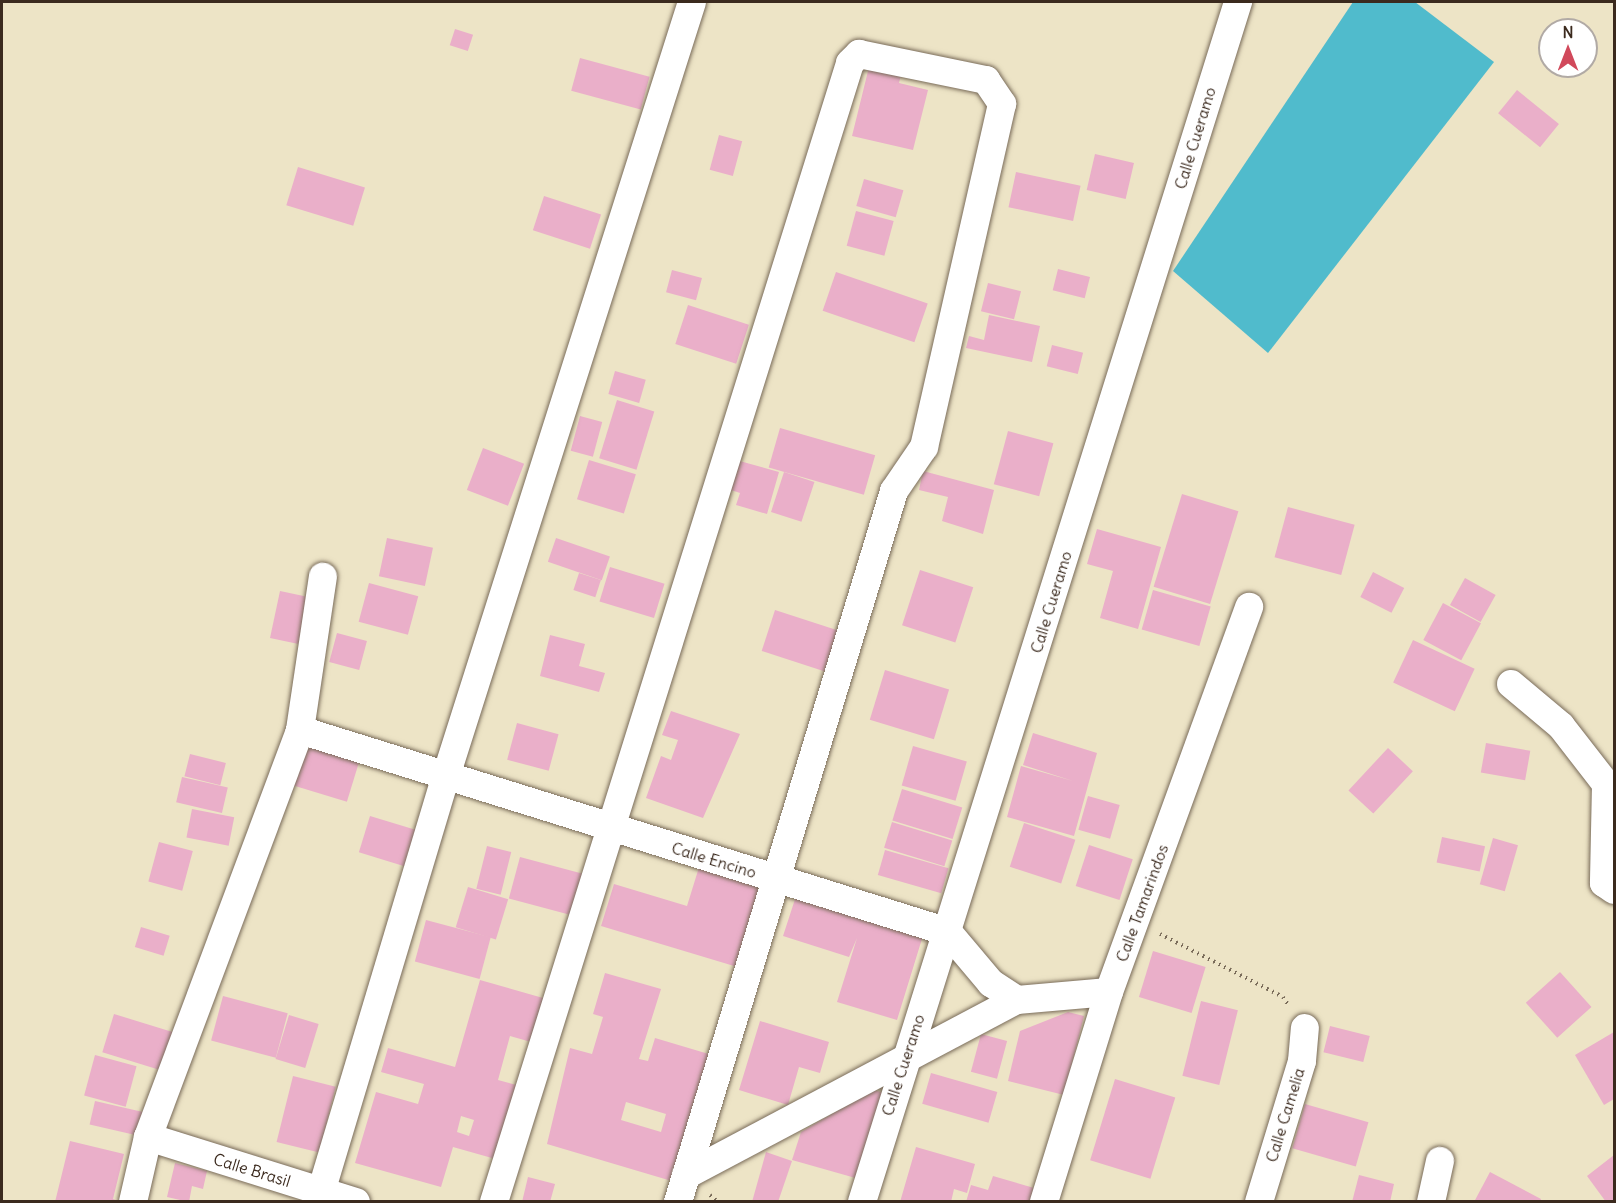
<!DOCTYPE html>
<html>
<head>
<meta charset="utf-8">
<style>
	body { margin:0 }
	#map { position:relative; width:1616px; height:1203px; overflow:hidden; background:#ede4c6; font-family:Delius,sans-serif }
	div>[style] { position:absolute }
	.water>* { inset:0; background:#50bbcc }
	.building>* { inset:0; background:#eaafc9; transform-origin:0 0 }
	.path>* { height:4px; margin-top:-2px; transform-origin:0; background:repeating-linear-gradient(90deg,#796b59 0 1.5px,transparent 0 6px) }
	.roads { filter:drop-shadow(0 0 2px #796b59) drop-shadow(0 0 2px #796b59) }
	.minor>* { height:28px; margin:-14px; padding:0 14px; transform-origin:14px; border-radius:14px; background:#fff }
	span { translate:-50% -50%; white-space:nowrap; text-align:center; line-height:1.15; -webkit-text-stroke:4.5px #fff; paint-order:stroke }
	.street-label { font-size:16px; color:#3b2a1e }
	.frame { position:absolute; inset:0; border:3px solid #3b2a1e; pointer-events:none }
	.north { position:absolute; left:1538px; top:18px; width:60px; height:60px; box-sizing:border-box; background:#fff; border:2px solid #b1aaa5; border-radius:50%; rotate:0deg; font-size:16px; font-weight:700; line-height:24px; text-align:center; color:#3b2a1e }
	.north::after { content:''; display:block; margin:auto; width:21px; height:27px; background:#d1495b; clip-path:polygon(50% 0,100% 100%,50% 72%,0 100%) }
</style>
</head>
<body>
<div id="map">
	<div class="water">
		<i style="clip-path:polygon(1353px 2px,1415px 2px,1494px 62px,1268px 353px,1173px 271px)"></i>
	</div>
	<div class="building">
		<i style="left:455px;top:29px;width:19px;height:17px;rotate:18deg"></i>
		<i style="left:580px;top:58px;width:72px;height:34px;rotate:15deg"></i>
		<i style="clip-path:polygon(870px 63px,902px 71px,899px 83px,928px 90px,913px 150px,852px 136px)"></i>
		<i style="left:1517px;top:90px;width:54px;height:30px;rotate:39deg"></i>
		<i style="left:719px;top:135px;width:24px;height:36px;rotate:15deg"></i>
		<i style="left:1095px;top:154px;width:40px;height:37px;rotate:13deg"></i>
		<i style="left:298px;top:167px;width:70px;height:40px;rotate:17deg"></i>
		<i style="left:1016px;top:172px;width:66px;height:36px;rotate:12deg"></i>
		<i style="left:864px;top:179px;width:41px;height:28px;rotate:16deg"></i>
		<i style="left:544px;top:196px;width:60px;height:36px;rotate:18deg"></i>
		<i style="left:856px;top:211px;width:39px;height:36px;rotate:15deg"></i>
		<i style="left:1058px;top:269px;width:33px;height:22px;rotate:14deg"></i>
		<i style="left:672px;top:270px;width:31px;height:23px;rotate:15deg"></i>
		<i style="left:836px;top:272px;width:97px;height:41px;rotate:19deg"></i>
		<i style="left:988px;top:283px;width:34px;height:29px;rotate:14deg"></i>
		<i style="left:688px;top:305px;width:64px;height:41px;rotate:18deg"></i>
		<i style="clip-path:polygon(989px 315px,1040px 326px,1032px 362px,966px 348px,969px 336px,984px 340px)"></i>
		<i style="left:1052px;top:345px;width:32px;height:22px;rotate:14deg"></i>
		<i style="left:615px;top:371px;width:32px;height:24px;rotate:16deg"></i>
		<i style="left:617px;top:400px;width:39px;height:61px;rotate:17deg"></i>
		<i style="left:580px;top:416px;width:23px;height:36px;rotate:15deg"></i>
		<i style="left:780px;top:428px;width:99px;height:41px;rotate:16deg"></i>
		<i style="left:1008px;top:431px;width:47px;height:55px;rotate:15deg"></i>
		<i style="left:483px;top:448px;width:44px;height:45px;rotate:21deg"></i>
		<i style="left:589px;top:460px;width:49px;height:41px;rotate:17deg"></i>
		<i style="clip-path:polygon(736px 460px,779px 472px,767px 514px,736px 505px,740px 493px,728px 489px)"></i>
		<i style="clip-path:polygon(923px 471px,994px 490px,983px 534px,942px 521px,948px 497px,919px 490px)"></i>
		<i style="left:784px;top:472px;width:32px;height:42px;rotate:18deg"></i>
		<i style="left:1182px;top:494px;width:59px;height:97px;rotate:17deg"></i>
		<i style="left:1288px;top:507px;width:69px;height:52px;rotate:15deg"></i>
		<i style="clip-path:polygon(1097px 529px,1161px 547px,1138px 629px,1100px 618px,1113px 571px,1087px 564px)"></i>
		<i style="left:387px;top:538px;width:47px;height:39px;rotate:12deg"></i>
		<i style="left:556px;top:538px;width:57px;height:25px;rotate:19deg"></i>
		<i style="left:610px;top:567px;width:57px;height:36px;rotate:17deg"></i>
		<i style="left:920px;top:570px;width:56px;height:58px;rotate:18deg"></i>
		<i style="left:1373px;top:572px;width:35px;height:28px;rotate:27deg"></i>
		<i style="left:579px;top:573px;width:23px;height:18px;rotate:18deg"></i>
		<i style="left:1465px;top:578px;width:35px;height:31px;rotate:29deg"></i>
		<i style="left:369px;top:583px;width:51px;height:40px;rotate:15deg"></i>
		<i style="left:1153px;top:590px;width:60px;height:41px;rotate:16deg"></i>
		<i style="left:280px;top:591px;width:29px;height:48px;rotate:12deg"></i>
		<i style="left:1443px;top:603px;width:43px;height:42px;rotate:28deg"></i>
		<i style="left:775px;top:610px;width:68px;height:43px;rotate:18deg"></i>
		<i style="left:337px;top:633px;width:31px;height:30px;rotate:15deg"></i>
		<i style="clip-path:polygon(550px 635px,585px 644px,579px 666px,605px 673px,599px 692px,540px 676px)"></i>
		<i style="left:1413px;top:640px;width:68px;height:47px;rotate:25deg"></i>
		<i style="left:885px;top:670px;width:67px;height:52px;rotate:17deg"></i>
		<i style="clip-path:polygon(671px 711px,740px 734px,703px 818px,646px 798px,661px 756px,671px 760px,678px 740px,662px 735px)"></i>
		<i style="left:517px;top:723px;width:43px;height:38px;rotate:15deg"></i>
		<i style="clip-path:polygon(1033px 733px,1097px 753px,1074px 836px,1007px 817px,1021px 766px,1073px 781px,1023px 765px)"></i>
		<i style="left:302px;top:740px;width:61px;height:46px;rotate:17deg"></i>
		<i style="left:1486px;top:743px;width:45px;height:30px;rotate:10deg"></i>
		<i style="left:913px;top:746px;width:56px;height:41px;rotate:16deg"></i>
		<i style="left:1388px;top:748px;width:34px;height:58px;rotate:43deg"></i>
		<i style="left:190px;top:754px;width:37px;height:23px;rotate:14deg"></i>
		<i style="left:182px;top:777px;width:47px;height:26px;rotate:13deg"></i>
		<i style="left:902px;top:789px;width:63px;height:33px;rotate:17deg"></i>
		<i style="left:1088px;top:796px;width:33px;height:35px;rotate:16deg"></i>
		<i style="left:192px;top:809px;width:43px;height:29px;rotate:11deg"></i>
		<i style="left:370px;top:816px;width:50px;height:38px;rotate:17deg"></i>
		<i style="left:892px;top:822px;width:63px;height:27px;rotate:17deg"></i>
		<i style="left:1024px;top:823px;width:54px;height:46px;rotate:18deg"></i>
		<i style="left:1442px;top:837px;width:44px;height:26px;rotate:12deg"></i>
		<i style="left:1493px;top:838px;width:26px;height:48px;rotate:16deg"></i>
		<i style="left:159px;top:842px;width:35px;height:41px;rotate:15deg"></i>
		<i style="left:1089px;top:845px;width:46px;height:43px;rotate:18deg"></i>
		<i style="left:487px;top:846px;width:25px;height:44px;rotate:14deg"></i>
		<i style="left:885px;top:850px;width:66px;height:26px;rotate:16deg"></i>
		<i style="left:520px;top:857px;width:65px;height:43px;rotate:15deg"></i>
		<i style="clip-path:polygon(700px 864px,770px 885px,744px 969px,601px 926px,614px 884px,687px 906px)"></i>
		<i style="left:468px;top:887px;width:42px;height:42px;rotate:17deg"></i>
		<i style="clip-path:polygon(798px 890px,925px 929px,897px 1020px,837px 1002px,857px 938px,849px 957px,783px 936px)"></i>
		<i style="left:426px;top:920px;width:67px;height:43px;rotate:15deg"></i>
		<i style="left:141px;top:927px;width:30px;height:21px;rotate:17deg"></i>
		<i style="left:1153px;top:951px;width:55px;height:48px;rotate:17deg"></i>
		<i style="left:1560px;top:972px;width:47px;height:46px;rotate:48deg"></i>
		<i style="clip-path:polygon(evenodd,605px 973px,661px 989px,639px 1059px,648px 1061px,655px 1038px,712px 1055px,675px 1182px,547px 1144px,570px 1048px,592px 1054px,603px 1017px,593px 1014px,605px 973px,626px 1102px,666px 1114px,661px 1132px,621px 1120px,626px 1102px)"></i>
		<i style="clip-path:polygon(evenodd,480px 980px,550px 1000px,538px 1044px,510px 1036px,498px 1080px,520px 1086px,499px 1160px,453px 1147px,441px 1187px,355px 1163px,376px 1092px,418px 1104px,424px 1084px,381px 1072px,388px 1048px,455px 1067px,480px 980px,461px 1116px,474px 1120px,469px 1136px,457px 1132px,461px 1116px)"></i>
		<i style="left:223px;top:996px;width:67px;height:46px;rotate:15deg"></i>
		<i style="left:1201px;top:1001px;width:38px;height:77px;rotate:14deg"></i>
		<i style="clip-path:polygon(1068px 1012px,1084px 1016px,1064px 1095px,1008px 1081px,1020px 1031px)"></i>
		<i style="left:114px;top:1014px;width:62px;height:40px;rotate:17deg"></i>
		<i style="left:289px;top:1015px;width:31px;height:46px;rotate:17deg"></i>
		<i style="clip-path:polygon(760px 1021px,829px 1042px,820px 1073px,799px 1067px,788px 1105px,739px 1090px)"></i>
		<i style="left:1330px;top:1026px;width:41px;height:27px;rotate:14deg"></i>
		<i style="clip-path:polygon(1614px 1032px,1614px 1099px,1604px 1105px,1575px 1055px)"></i>
		<i style="left:981px;top:1034px;width:27px;height:39px;rotate:15deg"></i>
		<i style="left:95px;top:1055px;width:43px;height:42px;rotate:15deg"></i>
		<i style="left:931px;top:1073px;width:69px;height:32px;rotate:16deg"></i>
		<i style="left:293px;top:1076px;width:44px;height:68px;rotate:14deg"></i>
		<i style="left:1115px;top:1079px;width:63px;height:85px;rotate:17deg"></i>
		<i style="clip-path:polygon(873px 1090px,885px 1093px,859px 1179px,792px 1160px,801px 1132px)"></i>
		<i style="left:95px;top:1101px;width:57px;height:24px;rotate:13deg"></i>
		<i style="left:1305px;top:1104px;width:66px;height:46px;rotate:16deg"></i>
		<i style="clip-path:polygon(70px 1141px,124px 1154px,113px 1199px,121px 1202px,55px 1202px)"></i>
		<i style="clip-path:polygon(916px 1147px,975px 1164px,967px 1193px,954px 1189px,951px 1202px,900px 1202px)"></i>
		<i style="clip-path:polygon(766px 1152px,792px 1161px,778px 1202px,752px 1202px)"></i>
		<i style="clip-path:polygon(1614px 1155px,1614px 1202px,1606px 1202px,1587px 1176px)"></i>
		<i style="clip-path:polygon(175px 1163px,207px 1171px,203px 1189px,192px 1186px,189px 1202px,167px 1197px)"></i>
		<i style="clip-path:polygon(1490px 1172px,1541px 1199px,1540px 1202px,1474px 1202px)"></i>
		<i style="clip-path:polygon(1359px 1175px,1394px 1184px,1390px 1202px,1352px 1202px)"></i>
		<i style="clip-path:polygon(993px 1176px,1034px 1188px,1030px 1202px,966px 1202px,971px 1185px,988px 1190px)"></i>
		<i style="clip-path:polygon(528px 1177px,555px 1184px,550px 1202px,522px 1202px)"></i>
	</div>
	<div class="path">
		<i style="left:1160px;top:934px;width:138px;rotate:27.1deg"></i>
		<i style="left:1283px;top:997px;width:11px;rotate:56deg"></i>
		<i style="left:710px;top:1195px;width:11px;rotate:41deg"></i>
	</div>
	<div class="roads">
		<div class="minor">
			<i style="left:1511px;top:684px;width:65px;rotate:40deg"></i>
			<i style="left:1561px;top:726px;width:73px;rotate:52.2deg"></i>
			<i style="left:1606px;top:784px;width:99px;rotate:91.2deg"></i>
			<i style="left:1604px;top:883px;width:12px;rotate:35deg"></i>
			<i style="left:300px;top:730px;width:679px;rotate:17.31deg"></i>
			<i style="left:948px;top:932px;width:67px;rotate:49.9deg"></i>
			<i style="left:991px;top:983px;width:31px;rotate:33deg"></i>
			<i style="left:1017px;top:1000px;width:92px;rotate:-5deg"></i>
			<i style="left:148px;top:1137px;width:218px;rotate:17.4deg"></i>
			<i style="left:686px;top:1175px;width:374px;rotate:-27.9deg"></i>
			<i style="left:133px;top:1202px;width:67px;rotate:-77deg"></i>
			<i style="left:148px;top:1137px;width:434px;rotate:-69.5deg"></i>
			<i style="left:300px;top:730px;width:155px;rotate:-81.5deg"></i>
			<i style="left:318px;top:1202px;width:445px;rotate:-73.3deg"></i>
			<i style="left:446px;top:776px;width:812px;rotate:-72.37deg"></i>
			<i style="left:494px;top:1202px;width:1193px;rotate:-72.64deg"></i>
			<i style="left:850px;top:63px;width:13px;rotate:-45deg"></i>
			<i style="left:859px;top:54px;width:130px;rotate:11.6deg"></i>
			<i style="left:986px;top:80px;width:29px;rotate:56deg"></i>
			<i style="left:1002px;top:104px;width:352px;rotate:102.8deg"></i>
			<i style="left:924px;top:447px;width:53px;rotate:124.3deg"></i>
			<i style="left:894px;top:491px;width:743px;rotate:106.9deg"></i>
			<i style="left:862px;top:1202px;width:1258px;rotate:-72.6deg"></i>
			<i style="left:1044px;top:1202px;width:220px;rotate:-72.8deg"></i>
			<i style="left:1109px;top:992px;width:410px;rotate:-70deg"></i>
			<i style="left:1259px;top:1202px;width:147px;rotate:-73deg"></i>
			<i style="left:1302px;top:1061px;width:33px;rotate:-85deg"></i>
			<i style="left:1431px;top:1202px;width:42px;rotate:-77.6deg"></i>
		</div>
	</div>
	<div class="street-label">
		<span style="left:1195px;top:138px;rotate:-73deg">Calle Cueramo</span>
		<span style="left:1051px;top:602px;rotate:-73deg">Calle Cueramo</span>
		<span style="left:714px;top:860px;rotate:17deg">Calle Encino</span>
		<span style="left:1142px;top:903px;rotate:-70deg">Calle Tamarindos</span>
		<span style="left:903px;top:1065px;rotate:-72deg">Calle Cueramo</span>
		<span style="left:1285px;top:1115px;rotate:-73deg">Calle Camelia</span>
		<span style="left:252px;top:1170px;rotate:17deg">Calle Brasil</span>
	</div>
	<div class="frame"></div>
	<div class="north">N</div>
</div>
</body>
</html>
